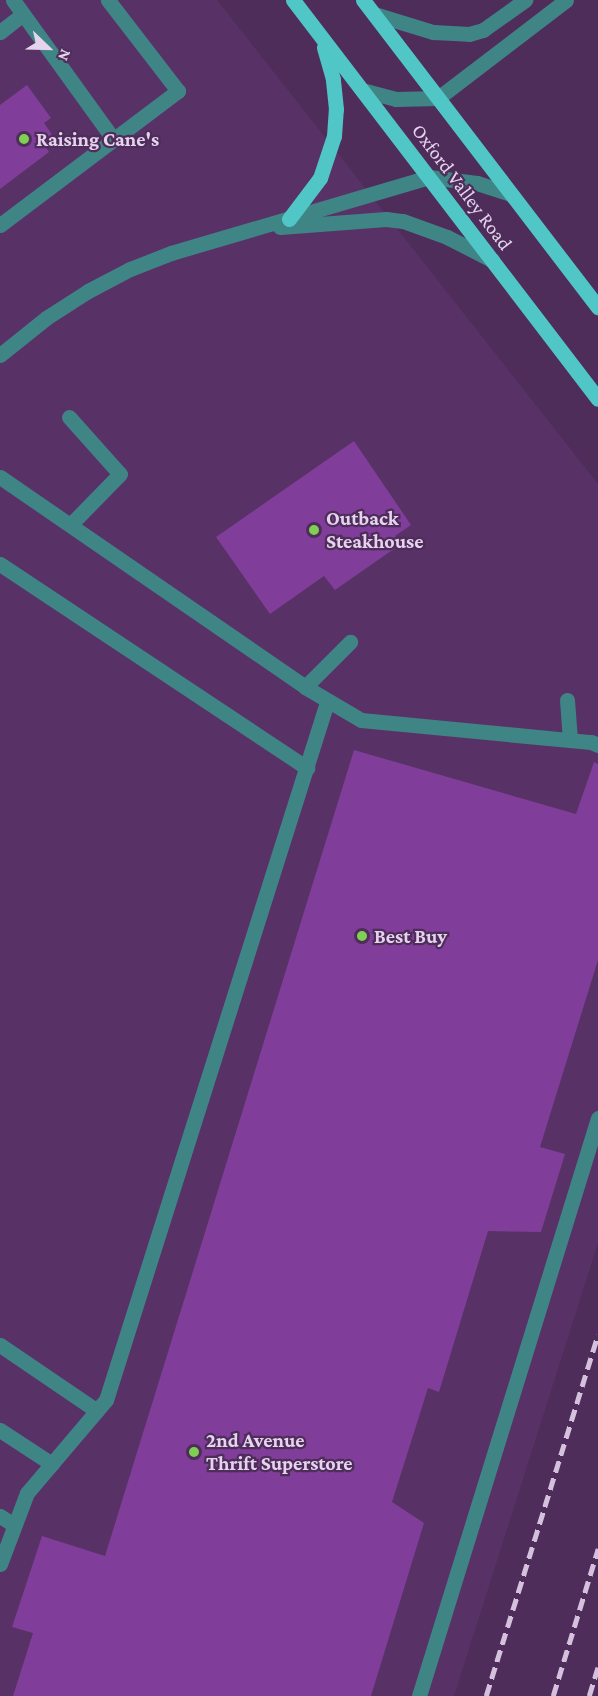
<!DOCTYPE html>
<html>
<head>
<meta charset="utf-8">
<style>
	body { margin:0 }
	#map { position:relative; width:598px; height:1696px; overflow:hidden; background:#4e2d5a; font-family:"Crimson Pro",serif }
	div>[style] { position:absolute }
	.built>* { inset:0; background:#583266 }
	.building>* { inset:0; background:#803d99 }
	.minor>* { height:15px; margin:-7.5px; padding:0 7.5px; transform-origin:7.5px; border-radius:7.5px; background:#408585 }
	.major>* { height:15px; margin:-7.5px; padding:0 7.5px; transform-origin:7.5px; border-radius:7.5px; background:#50c6c7 }
	.rail>* { height:4.5px; margin-top:-2.25px; transform-origin:0; background:repeating-linear-gradient(90deg,#d5c1de 0 12px,transparent 0 18px) }
	.dots>* { width:16px; height:16px; translate:-50% -50%; box-sizing:border-box; border:3px solid #4e2d5a; border-radius:50% }
	span { translate:-50% -50%; white-space:nowrap; text-align:center; line-height:1.15; -webkit-text-stroke:4.5px #4e2d5a; paint-order:stroke }
	.poi-label { font-size:20px; color:#e6d3ee; font-weight:700 }
	.left { translate:0 -50%; text-align:left }
	.street-label { font-size:20px; color:#e6d3ee }
	.north { position:absolute; left:18px; top:18px; width:60px; height:60px; -webkit-text-stroke:4px #4e2d5a; paint-order:stroke; rotate:113deg; font-size:16px; font-weight:700; line-height:24px; text-align:center; color:#e6d3ee }
	.north::after { content:''; display:block; margin:auto; width:21px; height:27px; background:#e6d3ee; clip-path:polygon(50% 0,100% 100%,50% 72%,0 100%) }
</style>
</head>
<body>
<div id="map">
	<div class="built">
		<i style="clip-path:polygon(0 0,217px 0,598px 484px,598px 1243px,454px 1696px,0 1696px)"></i>
	</div>
	<div class="building">
		<i style="clip-path:polygon(27px 85px,51px 118px,44px 123px,53px 136px,43px 143px,49px 152px,0 189px,0 105px)"></i>
		<i style="clip-path:polygon(354px 441px,411px 525px,395px 536px,401px 544px,335px 590px,324px 576px,270px 614px,216px 537px)"></i>
		<i style="clip-path:polygon(354px 750px,576px 814px,594px 762px,598px 764px,598px 960px,540px 1147px,565px 1154px,541px 1232px,488px 1231px,439px 1392px,428px 1388px,392px 1502px,424px 1523px,371px 1696px,13px 1696px,33px 1633px,12px 1627px,42px 1536px,105px 1556px)"></i>
	</div>
	<div class="minor">
		<i style="left:13px;top:0;width:173px;rotate:54.2deg"></i>
		<i style="left:374px;top:14px;width:62px;rotate:17deg"></i>
		<i style="left:433px;top:32px;width:36px;rotate:3deg"></i>
		<i style="left:469px;top:34px;width:15px;rotate:-16deg"></i>
		<i style="left:483px;top:30px;width:52px;rotate:-35.5deg"></i>
		<i style="left:0;top:32px;width:29px;rotate:-38deg"></i>
		<i style="left:362px;top:90px;width:35px;rotate:15deg"></i>
		<i style="left:396px;top:99px;width:42px;rotate:-1.4deg"></i>
		<i style="left:438px;top:98px;width:161px;rotate:-37.4deg"></i>
		<i style="left:0;top:225px;width:223px;rotate:-37deg"></i>
		<i style="left:178px;top:91px;width:115px;rotate:-127.6deg"></i>
		<i style="left:280px;top:227px;width:106px;rotate:-4.3deg"></i>
		<i style="left:386px;top:219px;width:17px;rotate:7deg"></i>
		<i style="left:403px;top:221px;width:47px;rotate:20deg"></i>
		<i style="left:447px;top:237px;width:51px;rotate:27.1deg"></i>
		<i style="left:0;top:355px;width:59px;rotate:-38.8deg"></i>
		<i style="left:46px;top:318px;width:50px;rotate:-32.7deg"></i>
		<i style="left:88px;top:291px;width:47px;rotate:-27.6deg"></i>
		<i style="left:130px;top:269px;width:44px;rotate:-21.3deg"></i>
		<i style="left:171px;top:253px;width:269px;rotate:-16.4deg"></i>
		<i style="left:429px;top:177px;width:48px;rotate:7.1deg"></i>
		<i style="left:477px;top:183px;width:36px;rotate:18deg"></i>
		<i style="left:69px;top:417px;width:76px;rotate:48.2deg"></i>
		<i style="left:120px;top:474px;width:71px;rotate:134.4deg"></i>
		<i style="left:0;top:477px;width:370px;rotate:34.5deg"></i>
		<i style="left:305px;top:687px;width:65px;rotate:30.5deg"></i>
		<i style="left:361px;top:720px;width:231px;rotate:5.5deg"></i>
		<i style="left:591px;top:742px;width:8px;rotate:23deg"></i>
		<i style="left:0;top:564px;width:369px;rotate:33.6deg"></i>
		<i style="left:305px;top:687px;width:64px;rotate:-45deg"></i>
		<i style="left:567px;top:700px;width:40px;rotate:85.7deg"></i>
		<i style="left:0;top:1345px;width:117px;rotate:34.2deg"></i>
		<i style="left:0;top:1430px;width:62px;rotate:33.2deg"></i>
		<i style="left:0;top:1516px;width:17px;rotate:33deg"></i>
		<i style="left:0;top:1564px;width:76px;rotate:-69.2deg"></i>
		<i style="left:27px;top:1493px;width:122px;rotate:-49.7deg"></i>
		<i style="left:106px;top:1400px;width:732px;rotate:-72.43deg"></i>
		<i style="left:419px;top:1696px;width:605px;rotate:-72.79deg"></i>
	</div>
	<div class="major">
		<i style="left:293px;top:0;width:502px;rotate:52.61deg"></i>
		<i style="left:363px;top:0;width:387px;rotate:52.6deg"></i>
		<i style="left:289px;top:219px;width:51px;rotate:-52.9deg"></i>
		<i style="left:320px;top:178px;width:44px;rotate:-71.6deg"></i>
		<i style="left:334px;top:136px;width:27px;rotate:-86deg"></i>
		<i style="left:336px;top:109px;width:30px;rotate:-96deg"></i>
		<i style="left:333px;top:79px;width:33px;rotate:-106deg"></i>
	</div>
	<div class="rail">
		<i style="left:486px;top:1696px;width:378px;rotate:-72.8deg"></i>
		<i style="left:553px;top:1696px;width:154px;rotate:-73deg"></i>
		<i style="left:589px;top:1696px;width:30px;rotate:-73deg"></i>
	</div>
	<div class="dots">
		<i style="left:24px;top:139px;background:#7fd052"></i>
		<i style="left:314px;top:530px;background:#7fd052"></i>
		<i style="left:362px;top:936px;background:#7fd052"></i>
		<i style="left:194px;top:1452px;background:#7fd052"></i>
	</div>
	<div class="poi-label">
		<span class="left" style="left:36px;top:139px">Raising Cane's</span>
		<span class="left" style="left:326px;top:530px">Outback<br>Steakhouse</span>
		<span class="left" style="left:374px;top:936px">Best Buy</span>
		<span class="left" style="left:206px;top:1452px">2nd Avenue<br>Thrift Superstore</span>
	</div>
	<div class="street-label">
		<span style="left:462px;top:187px;rotate:53deg">Oxford Valley Road</span>
	</div>
	<div class="north">N</div>
</div>
</body>
</html>
